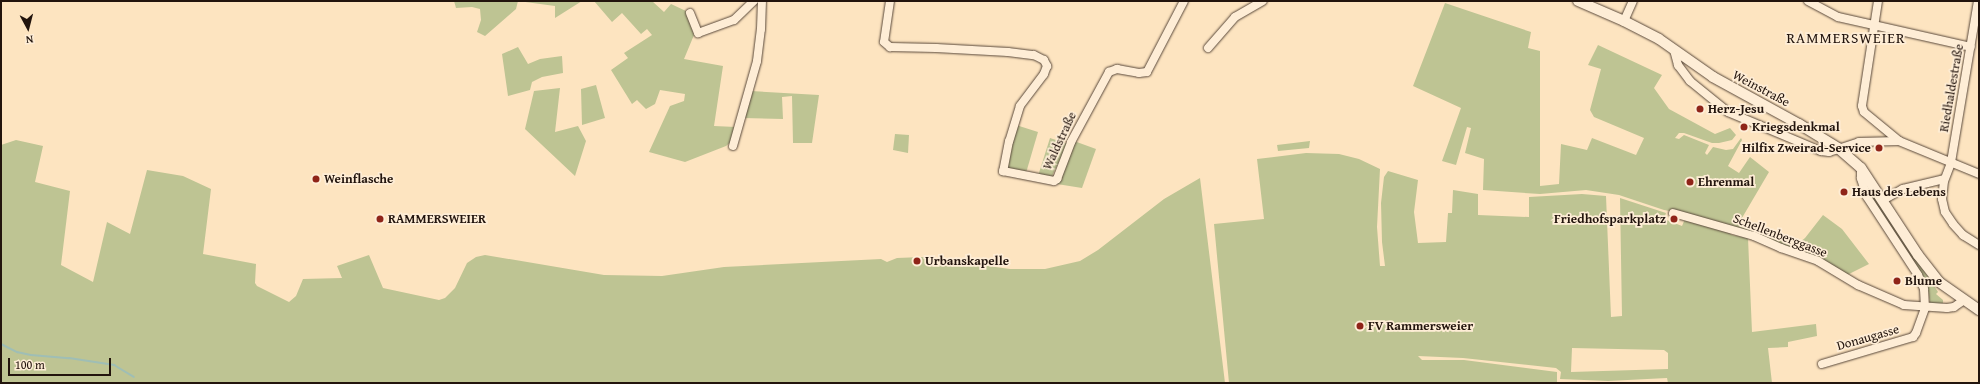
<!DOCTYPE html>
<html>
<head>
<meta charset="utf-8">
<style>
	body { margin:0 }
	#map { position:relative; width:1980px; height:384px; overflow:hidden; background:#fde4c0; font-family:"Gentium Book Plus",serif }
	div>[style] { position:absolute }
	.green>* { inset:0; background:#bec493 }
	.stream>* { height:2px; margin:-1px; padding:0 1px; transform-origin:1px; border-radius:1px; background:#9fbeb5 }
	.roads { filter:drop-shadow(0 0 1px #59483a) drop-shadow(0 0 1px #59483a) }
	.minor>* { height:8px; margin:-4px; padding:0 4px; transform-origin:4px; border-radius:4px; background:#feedd6 }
	.tertiary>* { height:10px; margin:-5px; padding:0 5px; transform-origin:5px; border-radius:5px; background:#feedd6 }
	.dots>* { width:11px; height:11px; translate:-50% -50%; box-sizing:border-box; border:2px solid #feedd6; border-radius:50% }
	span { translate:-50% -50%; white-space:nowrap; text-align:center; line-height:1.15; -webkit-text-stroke:3.5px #feedd6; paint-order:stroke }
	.street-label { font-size:13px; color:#22140d }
	.poi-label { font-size:13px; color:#22140d; font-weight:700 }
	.left { translate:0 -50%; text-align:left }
	.right { translate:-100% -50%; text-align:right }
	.quarter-label { font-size:15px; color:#22140d; letter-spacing:1px }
	.frame { position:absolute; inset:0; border:2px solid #22140d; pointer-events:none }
	.north { position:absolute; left:8px; top:8px; width:40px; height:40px; -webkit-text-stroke:3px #feedd6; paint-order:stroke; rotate:173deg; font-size:11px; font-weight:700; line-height:16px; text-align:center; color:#22140d }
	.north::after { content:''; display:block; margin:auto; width:14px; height:18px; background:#22140d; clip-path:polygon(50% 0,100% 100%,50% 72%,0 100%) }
	.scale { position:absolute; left:8px; top:358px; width:103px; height:18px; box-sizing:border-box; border:2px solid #22140d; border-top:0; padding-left:5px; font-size:12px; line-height:14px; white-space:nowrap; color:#22140d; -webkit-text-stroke:3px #feedd6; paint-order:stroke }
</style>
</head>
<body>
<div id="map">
	<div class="green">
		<i style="clip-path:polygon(454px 1px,582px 1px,555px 18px,555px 6px,518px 1px,516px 9px,485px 36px,477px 32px,481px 20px,480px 9px,472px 7px,456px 8px)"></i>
		<i style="clip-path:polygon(594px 1px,652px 1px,664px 12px,671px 4px,686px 11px,694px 35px,684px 59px,723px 66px,714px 126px,736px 127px,732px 141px,726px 146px,685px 162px,649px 152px,670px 106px,684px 101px,685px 94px,660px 90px,655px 104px,646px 109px,637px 100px,632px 104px,611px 70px,628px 58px,624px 53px,652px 35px,647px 29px,641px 34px,622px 13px,612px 22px)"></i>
		<i style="clip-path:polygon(1445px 3px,1531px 32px,1528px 48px,1540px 51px,1540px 186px,1559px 184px,1561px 144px,1587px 150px,1592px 138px,1636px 155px,1644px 138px,1594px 117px,1590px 110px,1601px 69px,1588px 65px,1598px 45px,1662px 75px,1654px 88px,1669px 109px,1715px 134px,1730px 128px,1736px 135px,1732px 140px,1719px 143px,1712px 143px,1684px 133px,1679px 133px,1675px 138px,1679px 139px,1684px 135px,1709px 145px,1705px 153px,1707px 155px,1713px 147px,1726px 150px,1733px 149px,1741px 138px,1742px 140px,1728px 166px,1739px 173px,1750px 157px,1769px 172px,1739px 223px,1766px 232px,1788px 243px,1799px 243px,1805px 238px,1823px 215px,1842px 229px,1869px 264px,1847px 275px,1686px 214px,1664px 210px,1619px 195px,1586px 190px,1540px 194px,1483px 190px,1484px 159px,1465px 153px,1471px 128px,1467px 127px,1456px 165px,1442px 161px,1461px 108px,1413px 86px)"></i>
		<i style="clip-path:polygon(518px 47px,528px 64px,540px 59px,562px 56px,563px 73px,542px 77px,532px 82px,530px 90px,508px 96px,502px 54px)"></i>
		<i style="clip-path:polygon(596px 85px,605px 118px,582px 125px,581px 89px)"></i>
		<i style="clip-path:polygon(560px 88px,555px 132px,578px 126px,586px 141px,575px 176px,525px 129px,534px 91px)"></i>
		<i style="clip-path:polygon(751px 91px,819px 95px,812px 143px,793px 143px,792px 96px,782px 97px,783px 119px,743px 118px)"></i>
		<i style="clip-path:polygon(1016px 125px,1038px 132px,1026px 173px,1009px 169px,1007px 166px)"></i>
		<i style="clip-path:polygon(895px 134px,909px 135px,908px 153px,893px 150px)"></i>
		<i style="clip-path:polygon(1050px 138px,1068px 144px,1052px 176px,1038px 176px)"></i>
		<i style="clip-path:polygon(16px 140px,43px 146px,35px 182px,70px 191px,61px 265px,93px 282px,107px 222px,130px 234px,147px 170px,183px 176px,211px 189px,203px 254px,256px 264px,255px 283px,257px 286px,289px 302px,296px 296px,303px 279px,342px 278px,337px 266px,369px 255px,383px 288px,439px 300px,445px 298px,455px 288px,467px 263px,476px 257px,485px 255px,604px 275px,662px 276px,724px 267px,881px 259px,887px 262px,897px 258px,922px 257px,1010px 269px,1045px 269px,1080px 261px,1098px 250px,1164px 199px,1200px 178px,1225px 383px,1px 383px,1px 145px)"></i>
		<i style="clip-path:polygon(1074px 141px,1096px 149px,1082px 188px,1057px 184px)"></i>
		<i style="clip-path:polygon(1310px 141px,1309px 148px,1278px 151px,1277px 145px)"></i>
		<i style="clip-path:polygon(evenodd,1306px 153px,1339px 154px,1359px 159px,1380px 169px,1377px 227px,1380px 266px,1385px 266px,1382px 242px,1381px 203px,1384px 177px,1388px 171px,1418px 180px,1414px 212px,1418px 243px,1446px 242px,1448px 213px,1452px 213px,1453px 190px,1478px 194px,1478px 215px,1529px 217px,1529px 197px,1582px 194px,1606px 196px,1611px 317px,1622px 316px,1620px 198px,1666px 213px,1664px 219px,1682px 226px,1685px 219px,1725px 229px,1732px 235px,1748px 238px,1752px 332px,1816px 324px,1817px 336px,1788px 342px,1788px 347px,1768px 348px,1772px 383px,1668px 383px,1667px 378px,1608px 381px,1560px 379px,1561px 372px,1556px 368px,1463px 358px,1418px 356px,1422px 360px,1464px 360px,1557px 372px,1557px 383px,1229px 383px,1214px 224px,1264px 219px,1257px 159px,1306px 153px,1572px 348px,1664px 350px,1668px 353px,1668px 369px,1571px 372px,1572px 348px)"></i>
		<i style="clip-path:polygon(1865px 182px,1938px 292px,1936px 294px,1943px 300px,1943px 303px,1941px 305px,1930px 303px,1927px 285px,1871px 198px)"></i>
	</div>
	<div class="stream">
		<i style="left:1px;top:344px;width:18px;rotate:27deg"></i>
		<i style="left:17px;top:352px;width:14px;rotate:12deg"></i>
		<i style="left:31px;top:355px;width:38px;rotate:5deg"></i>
		<i style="left:69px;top:358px;width:46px;rotate:8.8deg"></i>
		<i style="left:114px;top:365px;width:23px;rotate:31deg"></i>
	</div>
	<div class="roads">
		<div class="minor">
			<i style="left:890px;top:1px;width:41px;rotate:98.3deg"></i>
			<i style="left:884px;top:42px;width:8px;rotate:40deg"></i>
			<i style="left:890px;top:47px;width:46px;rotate:1.2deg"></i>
			<i style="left:936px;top:48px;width:72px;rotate:3.2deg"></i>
			<i style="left:1008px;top:52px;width:26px;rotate:7deg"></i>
			<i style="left:1034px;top:55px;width:11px;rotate:27deg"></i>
			<i style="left:1044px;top:60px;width:7px;rotate:63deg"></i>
			<i style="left:1047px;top:66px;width:9px;rotate:111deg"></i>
			<i style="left:1044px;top:74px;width:40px;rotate:127deg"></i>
			<i style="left:1020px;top:106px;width:37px;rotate:107deg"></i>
			<i style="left:1009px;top:141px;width:31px;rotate:101deg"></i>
			<i style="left:1003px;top:171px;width:52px;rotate:11.1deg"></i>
			<i style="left:1054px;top:181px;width:4px;rotate:-34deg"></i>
			<i style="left:1057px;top:179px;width:40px;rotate:-69deg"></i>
			<i style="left:1071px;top:142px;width:80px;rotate:-61.5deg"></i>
			<i style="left:1109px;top:72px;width:9px;rotate:-21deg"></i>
			<i style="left:1117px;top:69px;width:22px;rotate:10deg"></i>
			<i style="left:1139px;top:73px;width:8px;rotate:-7deg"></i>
			<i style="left:1147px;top:72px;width:80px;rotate:-62.5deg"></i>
			<i style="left:1808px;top:1px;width:34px;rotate:28deg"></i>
			<i style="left:1838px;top:17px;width:136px;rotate:12.7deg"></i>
			<i style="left:1878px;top:1px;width:106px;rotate:98.7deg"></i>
			<i style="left:1862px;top:106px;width:6px;rotate:72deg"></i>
			<i style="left:1864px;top:112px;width:45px;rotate:39.6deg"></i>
			<i style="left:1978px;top:1px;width:164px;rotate:99.5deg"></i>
			<i style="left:1951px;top:163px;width:19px;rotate:111deg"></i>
			<i style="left:1944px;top:181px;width:18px;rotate:96deg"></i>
			<i style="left:1942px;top:199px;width:13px;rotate:77deg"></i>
			<i style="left:1945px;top:212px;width:14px;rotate:56deg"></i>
			<i style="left:1953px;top:224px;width:15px;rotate:48deg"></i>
			<i style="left:1963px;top:235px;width:19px;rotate:32deg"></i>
			<i style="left:690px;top:13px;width:22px;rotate:68deg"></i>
			<i style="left:698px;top:33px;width:38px;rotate:-20deg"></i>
			<i style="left:734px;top:20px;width:28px;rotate:-44deg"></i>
			<i style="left:1624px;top:21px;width:22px;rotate:-66deg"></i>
			<i style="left:1208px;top:48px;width:41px;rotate:-48.9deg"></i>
			<i style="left:1235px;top:17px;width:32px;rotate:-30deg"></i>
			<i style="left:1674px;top:50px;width:16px;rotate:75deg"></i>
			<i style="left:1678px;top:65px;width:20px;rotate:53deg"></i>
			<i style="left:1690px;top:81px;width:49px;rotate:39.2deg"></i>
			<i style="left:1728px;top:112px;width:101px;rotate:22.8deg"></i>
			<i style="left:1821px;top:151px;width:8px;rotate:7deg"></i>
			<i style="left:1829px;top:152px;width:32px;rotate:-18deg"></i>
			<i style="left:1859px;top:142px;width:40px;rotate:-1.4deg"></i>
			<i style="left:1899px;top:141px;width:87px;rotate:22.4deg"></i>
			<i style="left:733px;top:146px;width:88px;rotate:-74.2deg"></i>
			<i style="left:757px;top:61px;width:32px;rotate:-83deg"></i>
			<i style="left:761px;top:29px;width:28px;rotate:-88deg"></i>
			<i style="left:1883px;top:200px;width:23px;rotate:-29deg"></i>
			<i style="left:1903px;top:189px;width:42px;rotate:-13.7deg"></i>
			<i style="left:1673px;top:213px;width:84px;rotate:15.9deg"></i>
			<i style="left:1754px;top:236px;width:30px;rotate:24deg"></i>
			<i style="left:1781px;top:248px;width:39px;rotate:19deg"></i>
			<i style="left:1818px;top:261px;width:47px;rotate:31deg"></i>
			<i style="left:1858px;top:285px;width:50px;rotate:23.5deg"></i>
			<i style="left:1904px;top:305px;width:43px;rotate:4deg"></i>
			<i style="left:1947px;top:308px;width:7px;rotate:-8deg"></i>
			<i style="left:1954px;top:307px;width:12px;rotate:-35deg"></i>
			<i style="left:1822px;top:364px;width:95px;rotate:-16.5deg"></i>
			<i style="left:1913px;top:337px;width:5px;rotate:-53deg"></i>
			<i style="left:1916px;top:333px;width:27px;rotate:-70deg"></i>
			<i style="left:1925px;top:308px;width:19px;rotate:-93deg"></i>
			<i style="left:1924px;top:289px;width:15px;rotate:-113deg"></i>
			<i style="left:1918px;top:275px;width:93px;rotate:-123.2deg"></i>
			<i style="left:1867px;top:197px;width:20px;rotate:-108deg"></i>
			<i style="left:1861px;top:178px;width:10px;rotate:-90deg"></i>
		</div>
		<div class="tertiary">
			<i style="left:1578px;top:1px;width:50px;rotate:23.5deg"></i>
			<i style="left:1624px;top:21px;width:39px;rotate:27deg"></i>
			<i style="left:1659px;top:39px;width:66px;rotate:35.1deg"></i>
			<i style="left:1713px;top:77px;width:98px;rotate:28.7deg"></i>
			<i style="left:1799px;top:124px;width:46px;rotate:31.6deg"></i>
			<i style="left:1838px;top:148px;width:30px;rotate:41deg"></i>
			<i style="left:1861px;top:168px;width:104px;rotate:56.8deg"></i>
			<i style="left:1918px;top:255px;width:34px;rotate:52deg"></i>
			<i style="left:1939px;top:282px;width:49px;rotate:35deg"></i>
		</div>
	</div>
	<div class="dots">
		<i style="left:1700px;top:109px;background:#8f2418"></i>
		<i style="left:1744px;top:127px;background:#8f2418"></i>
		<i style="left:1879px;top:148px;background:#8f2418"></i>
		<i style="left:316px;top:179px;background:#8f2418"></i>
		<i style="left:1690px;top:182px;background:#8f2418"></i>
		<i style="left:1844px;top:192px;background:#8f2418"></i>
		<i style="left:380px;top:219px;background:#8f2418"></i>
		<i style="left:1674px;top:219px;background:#8f2418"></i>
		<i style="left:917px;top:261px;background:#8f2418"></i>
		<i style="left:1897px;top:281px;background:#8f2418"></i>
		<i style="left:1360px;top:326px;background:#8f2418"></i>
	</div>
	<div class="street-label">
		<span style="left:1952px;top:88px;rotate:-80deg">Riedhaldestraße</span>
		<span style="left:1761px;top:89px;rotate:28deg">Weinstraße</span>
		<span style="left:1060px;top:141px;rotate:-65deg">Waldstraße</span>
		<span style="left:1780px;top:236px;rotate:21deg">Schellenberggasse</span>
		<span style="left:1868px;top:338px;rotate:-16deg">Donaugasse</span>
	</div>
	<div class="poi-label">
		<span class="left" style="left:1708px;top:109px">Herz-Jesu</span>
		<span class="left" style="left:1752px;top:127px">Kriegsdenkmal</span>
		<span class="right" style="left:1871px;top:148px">Hilfix Zweirad-Service</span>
		<span class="left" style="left:324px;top:179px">Weinflasche</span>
		<span class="left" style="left:1698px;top:182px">Ehrenmal</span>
		<span class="left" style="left:1852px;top:192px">Haus des Lebens</span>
		<span class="left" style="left:388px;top:219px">RAMMERSWEIER</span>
		<span class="right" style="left:1666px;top:219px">Friedhofsparkplatz</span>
		<span class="left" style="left:925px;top:261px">Urbanskapelle</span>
		<span class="left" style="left:1905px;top:281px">Blume</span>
		<span class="left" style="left:1368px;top:326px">FV Rammersweier</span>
	</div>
	<div class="quarter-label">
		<span style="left:1846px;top:38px">RAMMERSWEIER</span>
	</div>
	<div class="frame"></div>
	<div class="north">N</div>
	<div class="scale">100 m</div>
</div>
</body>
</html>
